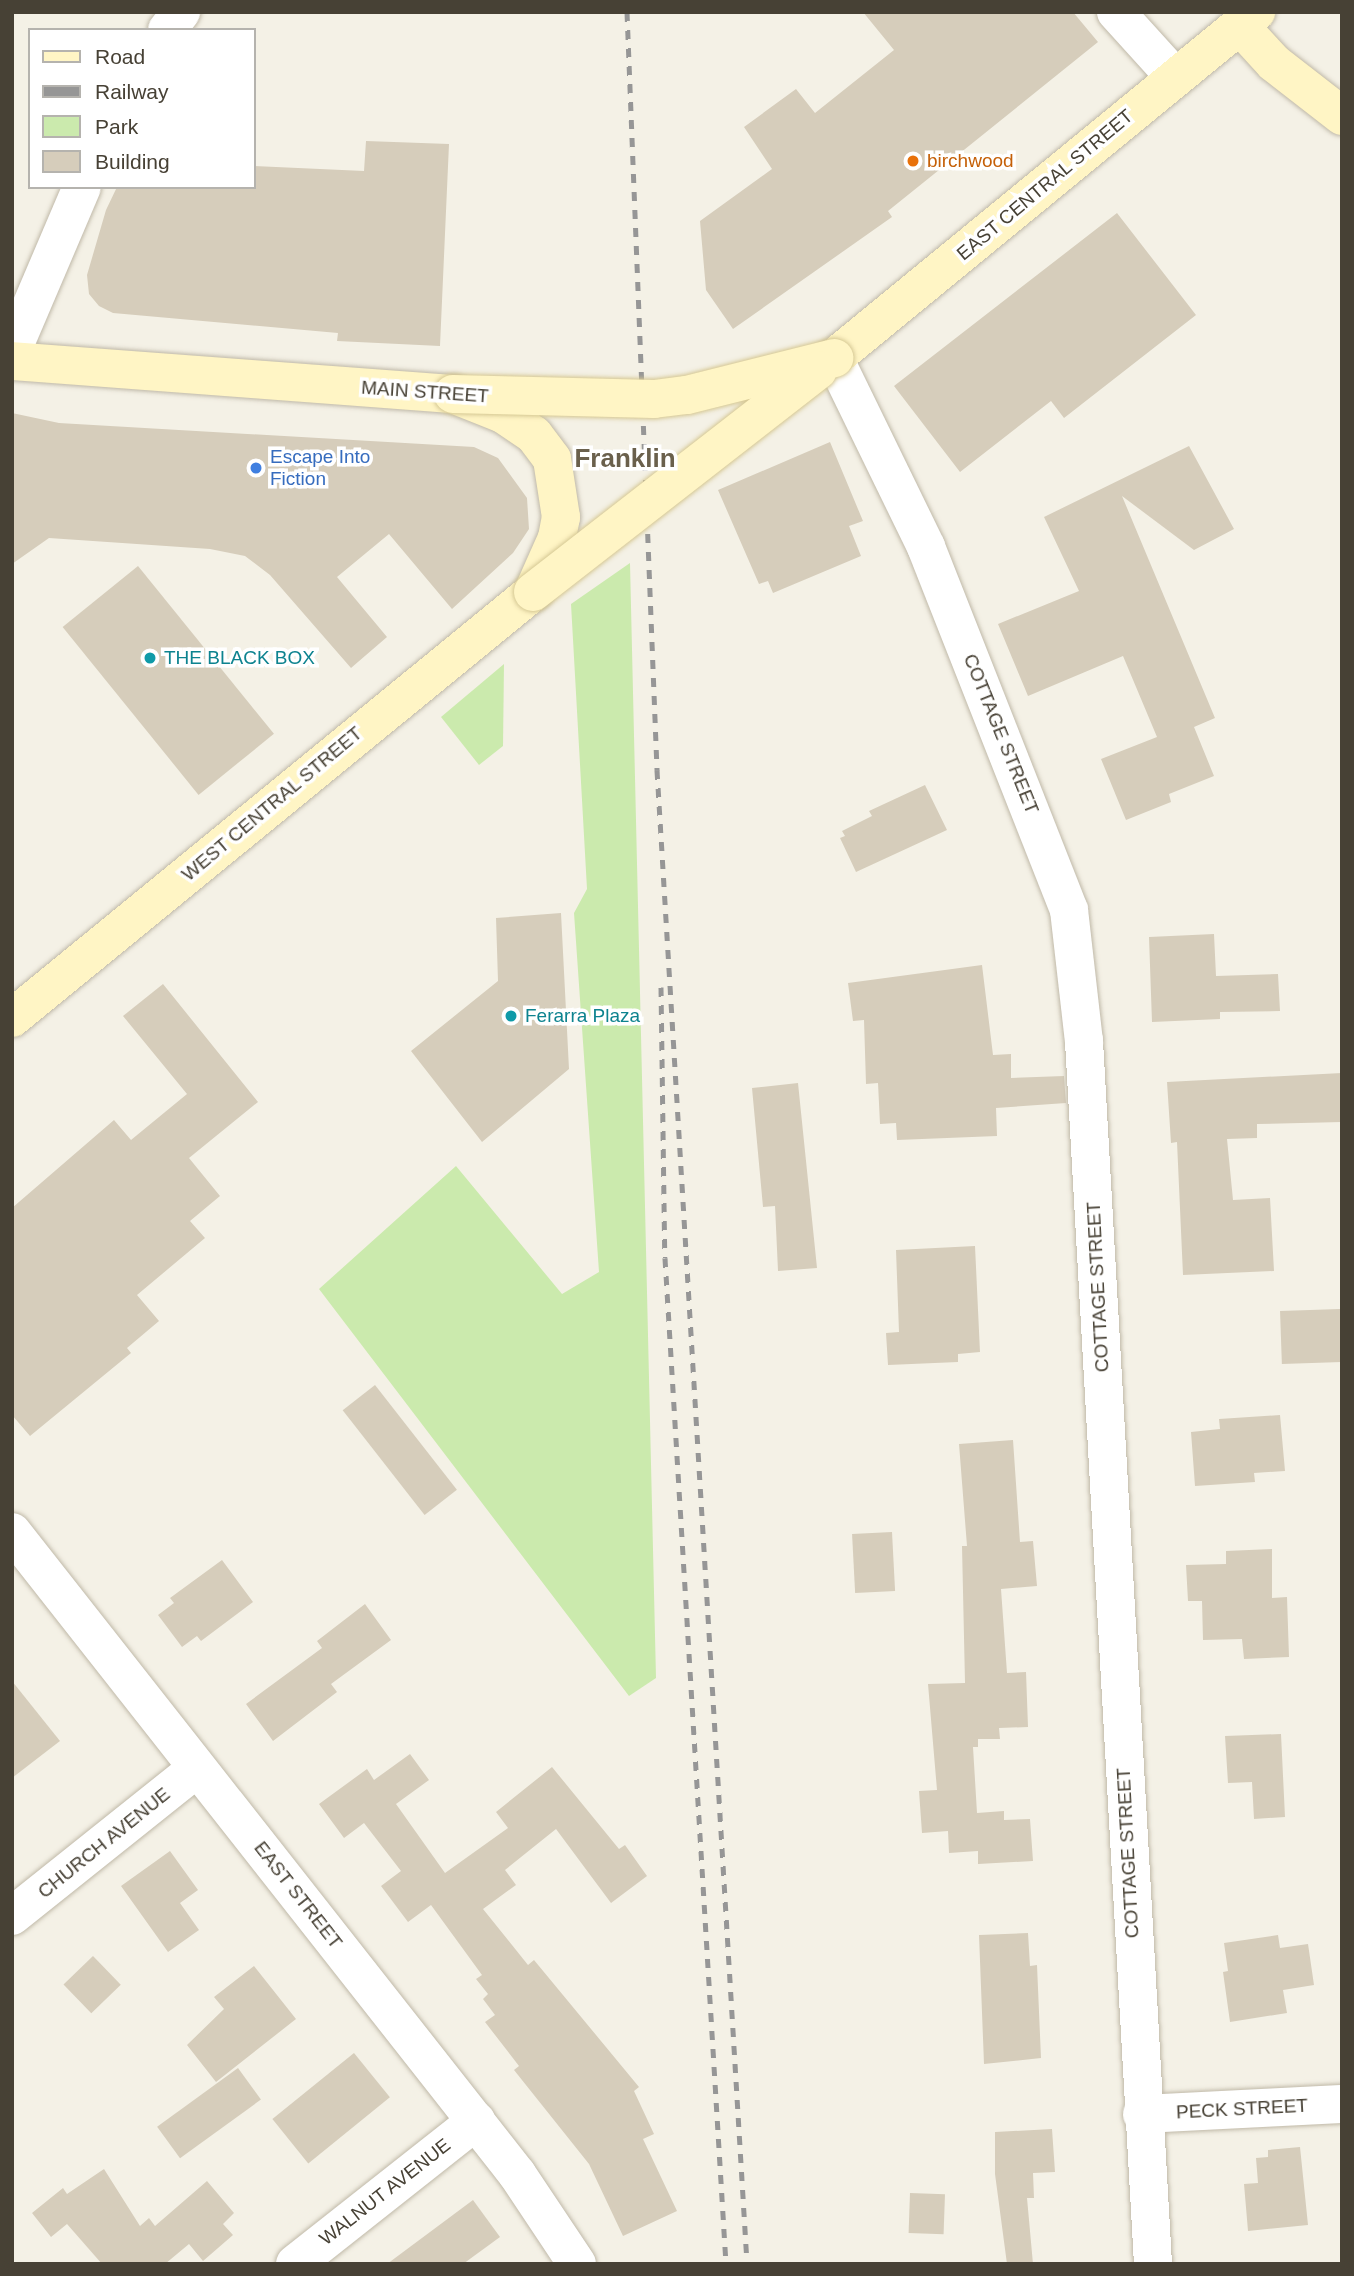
<!DOCTYPE html>
<html>
<head>
<meta charset="utf-8">
<style>
	body { margin:0 }
	#map { position:relative; width:1354px; height:2276px; overflow:hidden; background:#f4f1e6; font-family:Helvetica,sans-serif }
	div>[style] { position:absolute }
	.green>* { inset:0; background:#cbeaad }
	.building>* { inset:0; background:#d6cdbb; transform-origin:0 0 }
	.roads { filter:drop-shadow(0 0 2px #c0b9a8) drop-shadow(0 0 2px #c0b9a8) }
	.minor>* { height:38px; margin:-19px; padding:0 19px; transform-origin:19px; border-radius:19px; background:#fff }
	.tertiary>* { height:38px; margin:-19px; padding:0 19px; transform-origin:19px; border-radius:19px; background:#fff }
	.secondary>* { height:38px; margin:-19px; padding:0 19px; transform-origin:19px; border-radius:19px; background:#fff5c5 }
	.rail>* { height:5px; margin-top:-2.5px; transform-origin:0; background:repeating-linear-gradient(90deg,#969696 0 9px,transparent 0 18px) }
	.bridges { filter:drop-shadow(0 0 2px #d6c894) drop-shadow(0 0 2px #d6c894) }
	.secondary-bridge>* { height:38px; margin:-19px; padding:0 19px; transform-origin:19px; border-radius:19px; background:#fff5c5 }
	.dots>* { width:19px; height:19px; translate:-50% -50%; box-sizing:border-box; border:4px solid #fff; border-radius:50% }
	span { translate:-50% -50%; white-space:nowrap; text-align:center; line-height:1.15; -webkit-text-stroke:7px #fff; paint-order:stroke }
	.food-label { font-size:19px; color:#c56008 }
	.left { translate:0 -50%; text-align:left }
	.street-label { font-size:19px; color:#474135 }
	.shop-label { font-size:19px; color:#366cbe }
	.culture-label { font-size:19px; color:#0d838f }
	.district-label { font-size:26px; color:#6a604c; font-weight:700 }
	.frame { position:absolute; inset:0; border:14px solid #474135; pointer-events:none }
	.legend { position:absolute; left:28px; top:28px; width:228px; height:161px; box-sizing:border-box; background:#fff; border:2px solid #b5b3ae; margin:0; padding:9px 12px; list-style:none; font-size:21px; color:#474135 }
	.legend li { display:flex; align-items:center; gap:14px; height:35px }
	.legend b { width:35px; border:2px solid #b5b3ae }
</style>
</head>
<body>
<div id="map">
	<div class="green">
		<i style="clip-path:polygon(630px 563px,656px 1678px,629px 1696px,319px 1289px,456px 1166px,562px 1294px,599px 1272px,574px 913px,587px 889px,571px 604px)"></i>
		<i style="clip-path:polygon(504px 664px,503px 746px,479px 765px,441px 717px)"></i>
	</div>
	<div class="building">
		<i style="clip-path:polygon(863px 12px,1073px 12px,1098px 42px,888px 211px,892px 217px,733px 329px,706px 290px,700px 221px,772px 169px,744px 127px,796px 89px,815px 113px,894px 50px)"></i>
		<i style="clip-path:polygon(366px 141px,449px 144px,440px 346px,337px 341px,338px 333px,113px 313px,99px 306px,89px 294px,87px 275px,106px 210px,117px 187px,254px 187px,254px 166px,364px 171px)"></i>
		<i style="clip-path:polygon(1117px 213px,1196px 315px,1064px 418px,1051px 401px,960px 472px,894px 386px)"></i>
		<i style="clip-path:polygon(12px 413px,59px 423px,474px 447px,498px 458px,527px 498px,529px 529px,513px 553px,452px 609px,389px 534px,337px 577px,387px 637px,351px 668px,270px 575px,245px 556px,210px 549px,49px 538px,12px 564px)"></i>
		<i style="clip-path:polygon(830px 442px,863px 521px,849px 526px,861px 556px,773px 593px,768px 581px,759px 584px,718px 490px)"></i>
		<i style="clip-path:polygon(1189px 446px,1234px 529px,1194px 550px,1122px 496px,1215px 718px,1194px 727px,1214px 776px,1169px 794px,1171px 802px,1126px 820px,1101px 759px,1157px 737px,1123px 656px,1028px 696px,998px 624px,1079px 591px,1044px 517px)"></i>
		<i style="left:138px;top:566px;width:216px;height:97px;rotate:51deg"></i>
		<i style="clip-path:polygon(925px 785px,947px 830px,856px 872px,840px 838px,845px 836px,842px 831px,872px 816px,869px 811px)"></i>
		<i style="clip-path:polygon(561px 913px,569px 1069px,482px 1142px,411px 1051px,498px 981px,496px 918px)"></i>
		<i style="clip-path:polygon(1214px 934px,1216px 976px,1278px 974px,1280px 1011px,1220px 1012px,1220px 1019px,1152px 1022px,1149px 937px)"></i>
		<i style="clip-path:polygon(982px 965px,993px 1055px,1011px 1054px,1011px 1078px,1064px 1076px,1066px 1103px,996px 1108px,997px 1136px,897px 1140px,896px 1123px,880px 1124px,878px 1083px,866px 1084px,864px 1020px,853px 1021px,848px 983px)"></i>
		<i style="clip-path:polygon(163px 984px,258px 1102px,189px 1158px,220px 1196px,190px 1221px,205px 1238px,137px 1295px,159px 1321px,127px 1348px,131px 1353px,30px 1436px,12px 1415px,12px 1208px,114px 1120px,131px 1140px,187px 1094px,123px 1016px)"></i>
		<i style="clip-path:polygon(1342px 1073px,1342px 1122px,1257px 1124px,1257px 1138px,1227px 1139px,1233px 1200px,1270px 1198px,1274px 1271px,1183px 1275px,1177px 1142px,1171px 1143px,1167px 1082px)"></i>
		<i style="clip-path:polygon(798px 1083px,817px 1268px,778px 1271px,775px 1206px,763px 1207px,752px 1088px)"></i>
		<i style="clip-path:polygon(975px 1246px,980px 1352px,958px 1354px,958px 1362px,888px 1365px,886px 1333px,899px 1332px,896px 1250px)"></i>
		<i style="left:1340px;top:1309px;width:53px;height:60px;rotate:88deg"></i>
		<i style="left:375px;top:1385px;width:133px;height:41px;rotate:52deg"></i>
		<i style="clip-path:polygon(1280px 1415px,1285px 1471px,1254px 1473px,1255px 1482px,1195px 1486px,1191px 1432px,1220px 1429px,1219px 1419px)"></i>
		<i style="clip-path:polygon(1013px 1440px,1020px 1542px,1033px 1541px,1037px 1586px,1001px 1589px,1007px 1673px,1026px 1672px,1028px 1727px,999px 1728px,1000px 1739px,978px 1739px,978px 1747px,973px 1747px,977px 1813px,1004px 1811px,1004px 1820px,1030px 1819px,1033px 1861px,978px 1864px,978px 1851px,949px 1853px,948px 1831px,922px 1833px,919px 1791px,937px 1790px,928px 1684px,965px 1683px,962px 1546px,967px 1546px,959px 1444px)"></i>
		<i style="left:892px;top:1532px;width:59px;height:40px;rotate:87deg"></i>
		<i style="clip-path:polygon(1272px 1549px,1272px 1598px,1287px 1597px,1289px 1657px,1244px 1659px,1242px 1639px,1203px 1640px,1202px 1601px,1188px 1601px,1186px 1565px,1226px 1564px,1226px 1551px)"></i>
		<i style="clip-path:polygon(222px 1560px,253px 1602px,201px 1641px,197px 1636px,182px 1647px,158px 1615px,174px 1603px,170px 1598px)"></i>
		<i style="clip-path:polygon(365px 1604px,391px 1640px,331px 1684px,337px 1692px,273px 1741px,246px 1704px,322px 1648px,317px 1641px)"></i>
		<i style="clip-path:polygon(12px 1681px,60px 1741px,12px 1778px)"></i>
		<i style="clip-path:polygon(1281px 1734px,1285px 1817px,1254px 1819px,1252px 1782px,1228px 1783px,1225px 1736px)"></i>
		<i style="clip-path:polygon(410px 1754px,429px 1780px,396px 1804px,445px 1873px,508px 1828px,496px 1812px,552px 1767px,619px 1849px,625px 1845px,647px 1876px,611px 1903px,556px 1829px,505px 1870px,516px 1885px,483px 1909px,528px 1965px,534px 1960px,639px 2087px,634px 2091px,654px 2134px,643px 2139px,677px 2211px,623px 2236px,589px 2164px,514px 2070px,519px 2066px,485px 2022px,495px 2015px,483px 1999px,488px 1994px,476px 1979px,482px 1975px,431px 1905px,408px 1922px,381px 1886px,401px 1871px,364px 1823px,344px 1838px,319px 1804px,367px 1769px,374px 1780px)"></i>
		<i style="clip-path:polygon(170px 1851px,198px 1890px,180px 1903px,199px 1930px,168px 1952px,121px 1886px)"></i>
		<i style="clip-path:polygon(1028px 1933px,1030px 1966px,1037px 1965px,1041px 2058px,984px 2064px,979px 1935px)"></i>
		<i style="clip-path:polygon(1278px 1935px,1280px 1948px,1308px 1944px,1314px 1985px,1283px 1990px,1287px 2013px,1230px 2022px,1223px 1972px,1228px 1971px,1224px 1943px)"></i>
		<i style="left:93px;top:1956px;width:40px;height:41px;rotate:46deg"></i>
		<i style="clip-path:polygon(254px 1966px,296px 2019px,216px 2082px,187px 2045px,224px 2009px,214px 1997px)"></i>
		<i style="left:354px;top:2053px;width:57px;height:105px;rotate:51deg"></i>
		<i style="left:238px;top:2068px;width:39px;height:100px;rotate:54deg"></i>
		<i style="clip-path:polygon(1052px 2129px,1055px 2172px,1033px 2173px,1034px 2198px,1027px 2198px,1033px 2264px,1007px 2264px,995px 2174px,995px 2132px)"></i>
		<i style="clip-path:polygon(1300px 2147px,1308px 2225px,1248px 2231px,1244px 2184px,1258px 2183px,1256px 2158px,1268px 2157px,1268px 2150px)"></i>
		<i style="clip-path:polygon(104px 2169px,140px 2226px,149px 2218px,155px 2226px,207px 2181px,234px 2213px,223px 2224px,233px 2235px,203px 2261px,189px 2244px,165px 2264px,102px 2264px,67px 2224px,51px 2237px,32px 2213px,63px 2188px,67px 2194px)"></i>
		<i style="left:910px;top:2193px;width:35px;height:40px;rotate:2deg"></i>
		<i style="clip-path:polygon(473px 2200px,500px 2237px,463px 2264px,387px 2264px)"></i>
	</div>
	<div class="roads">
		<div class="minor">
			<i style="left:1116px;top:12px;width:88px;rotate:47.8deg"></i>
			<i style="left:167px;top:30px;width:23px;rotate:-52deg"></i>
			<i style="left:12px;top:351px;width:178px;rotate:-66.9deg"></i>
			<i style="left:12px;top:1532px;width:817px;rotate:51.81deg"></i>
			<i style="left:517px;top:2174px;width:108px;rotate:56.3deg"></i>
			<i style="left:12px;top:1916px;width:236px;rotate:-38.6deg"></i>
			<i style="left:1142px;top:2114px;width:200px;rotate:-2.9deg"></i>
			<i style="left:295px;top:2264px;width:231px;rotate:-38.3deg"></i>
		</div>
		<div class="tertiary">
			<i style="left:834px;top:358px;width:210px;rotate:64deg"></i>
			<i style="left:926px;top:547px;width:390px;rotate:68.5deg"></i>
			<i style="left:1069px;top:910px;width:132px;rotate:83.5deg"></i>
			<i style="left:1084px;top:1041px;width:1225px;rotate:86.77deg"></i>
		</div>
		<div class="secondary">
			<i style="left:1240px;top:26px;width:50px;rotate:47.4deg"></i>
			<i style="left:1274px;top:63px;width:86px;rotate:37.9deg"></i>
			<i style="left:834px;top:358px;width:546px;rotate:-39.35deg"></i>
			<i style="left:12px;top:361px;width:442px;rotate:4.3deg"></i>
			<i style="left:453px;top:394px;width:54px;rotate:21.8deg"></i>
			<i style="left:503px;top:414px;width:37px;rotate:34deg"></i>
			<i style="left:534px;top:435px;width:30px;rotate:53deg"></i>
			<i style="left:552px;top:459px;width:59px;rotate:81.2deg"></i>
			<i style="left:561px;top:517px;width:21px;rotate:101deg"></i>
			<i style="left:557px;top:538px;width:59px;rotate:114deg"></i>
			<i style="left:533px;top:592px;width:673px;rotate:140.73deg"></i>
		</div>
	</div>
	<div class="rail">
		<i style="left:627px;top:12px;width:759px;rotate:87.73deg"></i>
		<i style="left:657px;top:770px;width:1497px;rotate:86.55deg"></i>
		<i style="left:661px;top:987px;width:271px;rotate:89.2deg"></i>
		<i style="left:665px;top:1258px;width:1008px;rotate:86.53deg"></i>
	</div>
	<div class="bridges">
		<div class="secondary-bridge">
			<i style="left:453px;top:394px;width:201px;rotate:1.4deg"></i>
			<i style="left:654px;top:399px;width:33px;rotate:-7deg"></i>
			<i style="left:687px;top:395px;width:152px;rotate:-14.1deg"></i>
			<i style="left:533px;top:592px;width:361px;rotate:-37.9deg"></i>
		</div>
	</div>
	<div class="dots">
		<i style="left:913px;top:161px;background:#e8710a"></i>
		<i style="left:256px;top:468px;background:#3f7fe0"></i>
		<i style="left:150px;top:658px;background:#0f9aa8"></i>
		<i style="left:511px;top:1016px;background:#0f9aa8"></i>
	</div>
	<div class="food-label">
		<span class="left" style="left:927px;top:161px">birchwood</span>
	</div>
	<div class="street-label">
		<span style="left:1045px;top:185px;rotate:-40deg">EAST CENTRAL STREET</span>
		<span style="left:425px;top:392px;rotate:4deg">MAIN STREET</span>
		<span style="left:1001px;top:734px;rotate:68deg">COTTAGE STREET</span>
		<span style="left:272px;top:804px;rotate:-40deg">WEST CENTRAL STREET</span>
		<span style="left:1098px;top:1287px;rotate:-93deg">COTTAGE STREET</span>
		<span style="left:104px;top:1843px;rotate:-39deg">CHURCH AVENUE</span>
		<span style="left:1128px;top:1853px;rotate:-93deg">COTTAGE STREET</span>
		<span style="left:298px;top:1895px;rotate:52deg">EAST STREET</span>
		<span style="left:1242px;top:2109px;rotate:-3deg">PECK STREET</span>
		<span style="left:385px;top:2192px;rotate:-38deg">WALNUT AVENUE</span>
	</div>
	<div class="shop-label">
		<span class="left" style="left:270px;top:468px">Escape Into<br>Fiction</span>
	</div>
	<div class="culture-label">
		<span class="left" style="left:164px;top:658px">THE BLACK BOX</span>
		<span class="left" style="left:525px;top:1016px">Ferarra Plaza</span>
	</div>
	<div class="district-label">
		<span style="left:625px;top:459px">Franklin</span>
	</div>
	<div class="frame"></div>
	<ul class="legend">
	<li><b style="height:9px;background:#fff5c5"></b>Road</li>
	<li><b style="height:9px;background:#969696"></b>Railway</li>
	<li><b style="height:19px;background:#cbeaad"></b>Park</li>
	<li><b style="height:19px;background:#d6cdbb"></b>Building</li>
	</ul>
</div>
</body>
</html>
